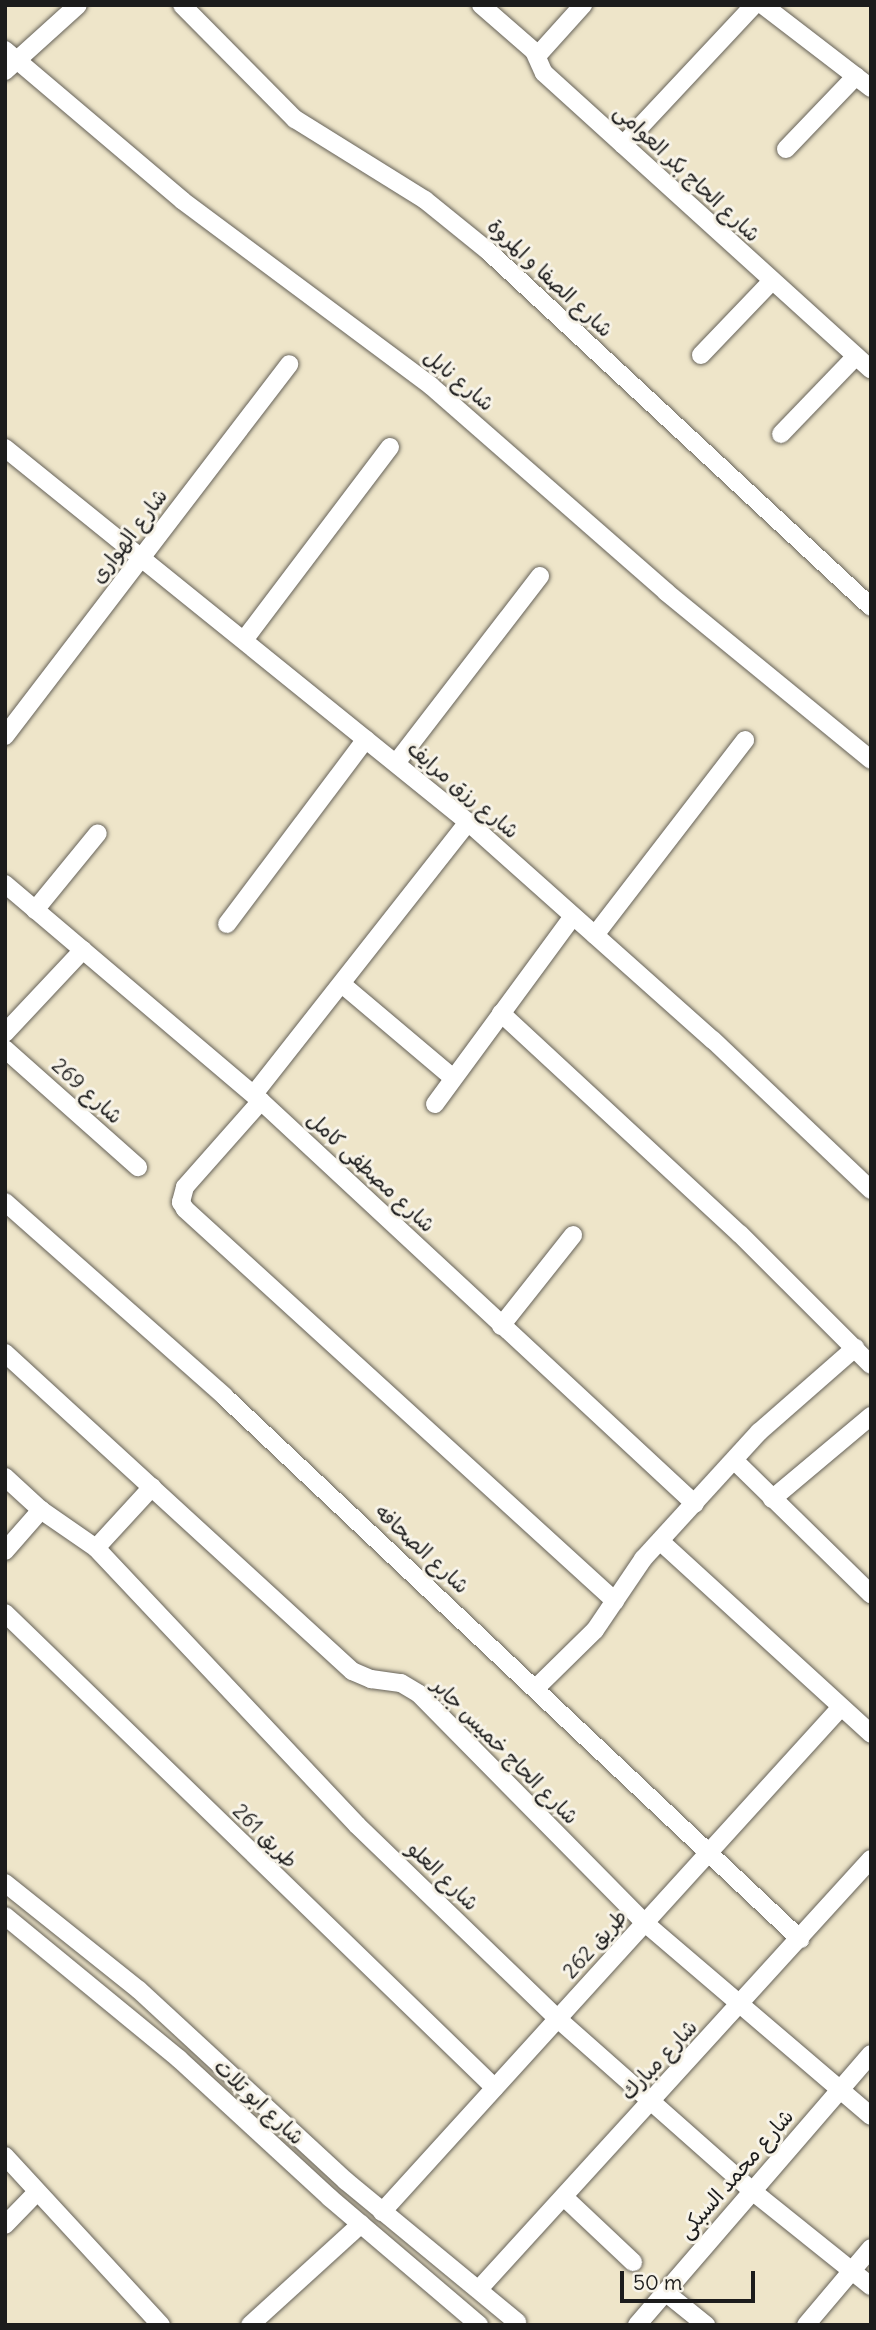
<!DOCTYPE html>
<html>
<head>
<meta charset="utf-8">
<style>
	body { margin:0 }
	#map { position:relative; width:876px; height:2330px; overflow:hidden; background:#eee5c9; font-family:Delius,"Playpen Sans Arabic",sans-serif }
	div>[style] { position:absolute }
	.roads { filter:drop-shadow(0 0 2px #666259) drop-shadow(0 0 2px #666259) }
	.minor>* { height:18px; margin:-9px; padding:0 9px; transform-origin:9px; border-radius:9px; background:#fff }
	span { translate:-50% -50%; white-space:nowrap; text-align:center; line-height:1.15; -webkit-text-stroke:6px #f7f3e8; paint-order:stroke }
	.street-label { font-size:21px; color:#1c1c1c }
	.frame { position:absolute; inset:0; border:7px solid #1c1c1c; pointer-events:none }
	.scale { position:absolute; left:620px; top:2271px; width:135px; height:32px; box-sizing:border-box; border:4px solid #1c1c1c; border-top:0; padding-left:9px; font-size:21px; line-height:24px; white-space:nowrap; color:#1c1c1c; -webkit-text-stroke:5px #f7f3e8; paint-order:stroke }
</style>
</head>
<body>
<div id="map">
	<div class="roads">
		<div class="minor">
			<i style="left:182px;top:5px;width:161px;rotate:45.3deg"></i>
			<i style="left:295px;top:119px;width:153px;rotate:31.9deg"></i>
			<i style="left:425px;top:200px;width:80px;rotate:38.9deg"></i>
			<i style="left:487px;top:250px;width:524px;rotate:42.91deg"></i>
			<i style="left:481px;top:5px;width:70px;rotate:41deg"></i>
			<i style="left:534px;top:51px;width:24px;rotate:66deg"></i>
			<i style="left:544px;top:73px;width:441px;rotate:42.2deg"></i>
			<i style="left:763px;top:5px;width:136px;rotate:37.5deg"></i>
			<i style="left:5px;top:50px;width:233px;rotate:40.3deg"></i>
			<i style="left:183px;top:201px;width:309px;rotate:36.7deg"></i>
			<i style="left:431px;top:386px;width:313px;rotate:41.2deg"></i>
			<i style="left:666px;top:592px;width:265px;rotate:39.3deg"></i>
			<i style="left:537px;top:56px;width:69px;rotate:-48deg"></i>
			<i style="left:5px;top:71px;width:98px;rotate:-42.1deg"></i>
			<i style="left:623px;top:145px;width:192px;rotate:-46.9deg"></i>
			<i style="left:786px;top:149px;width:101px;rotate:-46.2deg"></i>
			<i style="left:701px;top:355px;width:101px;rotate:-46.2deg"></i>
			<i style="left:781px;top:434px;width:108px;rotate:-46.1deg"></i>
			<i style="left:5px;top:448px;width:595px;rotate:38.93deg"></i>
			<i style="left:468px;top:822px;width:328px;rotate:41.7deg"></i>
			<i style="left:713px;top:1040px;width:218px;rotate:43.5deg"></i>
			<i style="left:244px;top:640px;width:242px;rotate:-52.9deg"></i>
			<i style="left:5px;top:736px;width:468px;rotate:-52.6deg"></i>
			<i style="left:396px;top:763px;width:236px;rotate:-52.4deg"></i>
			<i style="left:5px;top:884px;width:336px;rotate:40.3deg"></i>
			<i style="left:261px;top:1101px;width:592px;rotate:42.88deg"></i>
			<i style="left:35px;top:910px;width:99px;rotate:-50.7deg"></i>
			<i style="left:227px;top:924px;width:231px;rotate:-53.1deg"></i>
			<i style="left:595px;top:935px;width:246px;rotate:-52.4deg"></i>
			<i style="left:343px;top:985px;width:144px;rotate:40.2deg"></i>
			<i style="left:501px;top:1013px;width:326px;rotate:42.8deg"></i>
			<i style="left:740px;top:1234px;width:185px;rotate:45deg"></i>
			<i style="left:5px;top:1033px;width:114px;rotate:-46.8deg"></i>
			<i style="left:5px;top:1049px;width:178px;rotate:41.6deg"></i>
			<i style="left:254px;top:1094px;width:346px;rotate:-51.8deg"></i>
			<i style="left:261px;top:1101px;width:115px;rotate:131.5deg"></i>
			<i style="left:185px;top:1187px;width:16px;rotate:105deg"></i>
			<i style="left:181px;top:1202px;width:8px;rotate:60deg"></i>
			<i style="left:185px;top:1209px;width:582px;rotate:42.35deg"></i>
			<i style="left:435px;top:1104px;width:233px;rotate:-53.7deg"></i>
			<i style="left:5px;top:1202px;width:293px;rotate:41.5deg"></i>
			<i style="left:224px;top:1396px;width:792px;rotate:43.31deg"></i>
			<i style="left:501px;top:1326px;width:116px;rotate:-51.6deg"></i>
			<i style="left:5px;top:1353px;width:471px;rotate:42.5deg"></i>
			<i style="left:352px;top:1671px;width:21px;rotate:23deg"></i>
			<i style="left:371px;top:1679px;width:30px;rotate:8deg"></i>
			<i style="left:401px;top:1683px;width:21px;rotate:31deg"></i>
			<i style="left:419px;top:1694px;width:322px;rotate:45.4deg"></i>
			<i style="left:645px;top:1923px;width:297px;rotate:40.5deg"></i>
			<i style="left:736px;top:1462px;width:189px;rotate:44.4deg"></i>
			<i style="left:5px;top:1477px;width:49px;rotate:42.5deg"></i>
			<i style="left:41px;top:1510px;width:67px;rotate:34.6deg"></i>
			<i style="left:96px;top:1548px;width:381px;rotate:46.7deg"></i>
			<i style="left:357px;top:1825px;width:279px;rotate:44deg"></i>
			<i style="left:558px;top:2019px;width:258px;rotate:41.5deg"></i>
			<i style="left:751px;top:2190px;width:154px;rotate:38.7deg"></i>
			<i style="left:772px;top:1499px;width:129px;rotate:-40deg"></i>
			<i style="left:660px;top:1541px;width:286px;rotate:42.4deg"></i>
			<i style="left:96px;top:1548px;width:83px;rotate:-47.4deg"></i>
			<i style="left:5px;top:1551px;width:55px;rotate:-48.7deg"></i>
			<i style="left:5px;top:1613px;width:682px;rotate:44.11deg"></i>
			<i style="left:537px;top:1687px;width:81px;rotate:-44.5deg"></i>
			<i style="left:595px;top:1630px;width:86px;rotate:-55.9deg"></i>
			<i style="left:643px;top:1559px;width:172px;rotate:-47.6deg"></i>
			<i style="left:759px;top:1432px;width:128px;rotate:-41.2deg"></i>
			<i style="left:5px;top:1883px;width:171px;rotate:38.6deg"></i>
			<i style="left:139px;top:1990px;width:282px;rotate:42.7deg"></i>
			<i style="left:346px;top:2181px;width:222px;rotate:39.5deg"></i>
			<i style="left:5px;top:1916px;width:225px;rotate:39.4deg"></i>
			<i style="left:179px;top:2059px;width:205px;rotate:42.6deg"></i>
			<i style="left:330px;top:2198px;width:196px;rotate:40.4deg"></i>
			<i style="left:5px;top:2156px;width:230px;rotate:47.3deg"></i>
			<i style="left:564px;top:2197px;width:95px;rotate:43.3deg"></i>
			<i style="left:382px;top:2212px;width:682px;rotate:-47.73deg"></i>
			<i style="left:5px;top:2225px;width:46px;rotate:-45.9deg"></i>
			<i style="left:479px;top:2289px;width:582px;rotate:-47.65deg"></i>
			<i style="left:665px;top:2292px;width:53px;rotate:38.8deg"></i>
			<i style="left:250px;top:2325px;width:150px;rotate:-42.3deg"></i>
			<i style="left:637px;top:2325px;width:358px;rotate:-49.2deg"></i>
			<i style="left:806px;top:2325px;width:101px;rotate:-49.8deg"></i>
		</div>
	</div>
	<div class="street-label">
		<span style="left:687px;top:173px;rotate:43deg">شارع الحاج بكر العوامى</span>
		<span style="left:550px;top:278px;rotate:43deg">شارع الصفا و المروة</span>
		<span style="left:459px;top:380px;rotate:40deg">شارع نايل</span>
		<span style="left:129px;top:536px;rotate:-53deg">شارع الهوارى</span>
		<span style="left:463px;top:790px;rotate:40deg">شارع رزق مرايف</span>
		<span style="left:87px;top:1091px;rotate:42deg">شارع 269</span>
		<span style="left:371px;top:1172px;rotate:43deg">شارع مصطفى كامل</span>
		<span style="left:422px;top:1549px;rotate:43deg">شارع الصحافه</span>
		<span style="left:505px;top:1751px;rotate:45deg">شارع الحاج خميس جابر</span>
		<span style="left:265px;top:1836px;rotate:45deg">طريق 261</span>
		<span style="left:443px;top:1876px;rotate:44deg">شارع العلو</span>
		<span style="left:595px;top:1944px;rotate:-48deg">طريق 262</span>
		<span style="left:659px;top:2060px;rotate:-47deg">شارع مبارك</span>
		<span style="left:259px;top:2102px;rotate:43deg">شارع ابو تلات</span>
		<span style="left:736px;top:2174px;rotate:-49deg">شارع محمد السبكى</span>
	</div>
	<div class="frame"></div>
	<div class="scale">50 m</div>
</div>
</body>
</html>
